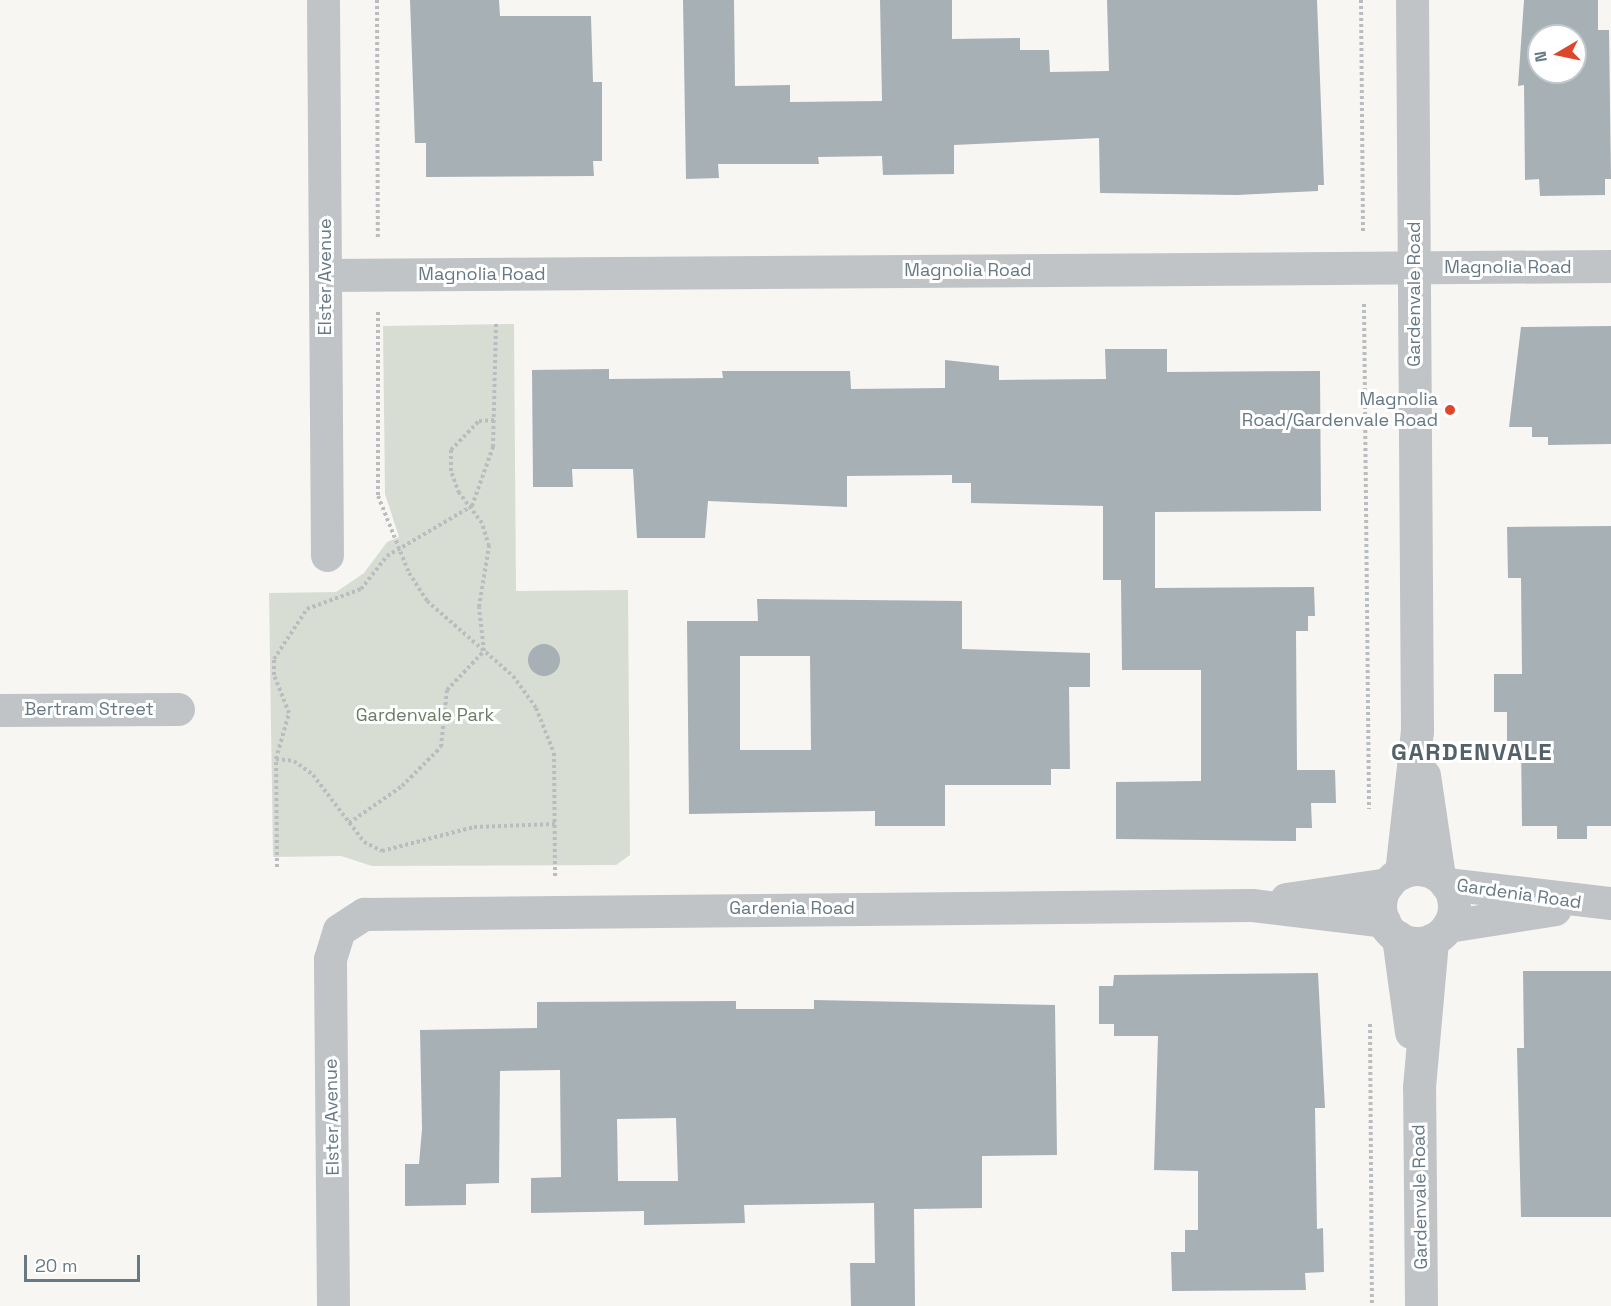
<!DOCTYPE html>
<html>
<head>
<meta charset="utf-8">
<style>
	body { margin:0 }
	#map { position:relative; width:1611px; height:1306px; overflow:hidden; background:#f7f6f3; font-family:"Space Grotesk",sans-serif }
	div>[style] { position:absolute }
	.green>* { inset:0; background:#d8ddd4 }
	.building>* { inset:0; background:#a6b0b5 }
	.round { border-radius:50% }
	.path>* { height:4px; margin-top:-2px; transform-origin:0; background:repeating-linear-gradient(90deg,#babdbf 0 3px,transparent 0 6px) }
	.minor>* { height:33px; margin:-16.5px; padding:0 16.5px; transform-origin:16.5px; border-radius:16.5px; background:#c0c4c7 }
	.minor>.ring { margin:-16.5px; padding:0; box-sizing:content-box; background:none; border:33px solid #c0c4c7; border-radius:50% }
	.dots>* { width:16px; height:16px; translate:-50% -50%; box-sizing:border-box; border:3px solid #fff; border-radius:50% }
	span { translate:-50% -50%; white-space:nowrap; text-align:center; line-height:1.15; -webkit-text-stroke:6px #fff; paint-order:stroke }
	.street-label { font-size:18px; color:#667984 }
	.poi-label { font-size:18px; color:#667984 }
	.right { translate:-100% -50%; text-align:right }
	.park-label { font-size:18px; color:#6b7b65 }
	.district-label { font-size:24px; color:#546169; font-weight:700; letter-spacing:1.5px }
	.north { position:absolute; left:1527px; top:24px; width:60px; height:60px; box-sizing:border-box; background:#fff; border:2px solid #c2c9ce; border-radius:50%; rotate:261deg; font-size:16px; font-weight:700; line-height:24px; text-align:center; color:#667984 }
	.north::after { content:''; display:block; margin:auto; width:21px; height:27px; background:#df452b; clip-path:polygon(50% 0,100% 100%,50% 72%,0 100%) }
	.scale { position:absolute; left:24px; top:1255px; width:116px; height:27px; box-sizing:border-box; border:3px solid #667984; border-top:0; padding-left:8px; font-size:18px; line-height:21px; white-space:nowrap; color:#667984; -webkit-text-stroke:4px #fff; paint-order:stroke }
</style>
</head>
<body>
<div id="map">
	<div class="green">
		<i style="clip-path:polygon(514px 324px,516px 591px,628px 590px,630px 855px,616px 865px,372px 866px,341px 856px,273px 857px,269px 593px,336px 592px,364px 573px,387px 542px,399px 537px,385px 494px,383px 326px)"></i>
	</div>
	<div class="building">
		<i style="clip-path:polygon(410px 0,499px 0,500px 16px,591px 16px,593px 82px,602px 82px,602px 161px,593px 161px,594px 176px,426px 177px,426px 143px,415px 143px)"></i>
		<i style="clip-path:polygon(683px 0,734px 0,735px 86px,790px 85px,790px 102px,882px 101px,880px 0,952px 0,952px 39px,1020px 38px,1020px 50px,1049px 50px,1050px 72px,1109px 71px,1107px 0,1317px 0,1324px 185px,1318px 185px,1318px 191px,1237px 195px,1100px 193px,1099px 138px,954px 145px,954px 174px,883px 175px,882px 156px,818px 157px,819px 164px,718px 164px,719px 178px,686px 179px)"></i>
		<i style="clip-path:polygon(evenodd,1524px 0,1598px 0,1598px 30px,1609px 30px,1611px 179px,1605px 179px,1605px 195px,1540px 196px,1539px 179px,1525px 180px,1524px 85px,1518px 86px,1524px 0,1539px 36px,1575px 36px,1575px 72px,1539px 72px,1539px 36px)"></i>
		<i style="clip-path:polygon(1611px 326px,1611px 444px,1548px 445px,1548px 437px,1532px 437px,1532px 427px,1509px 427px,1521px 327px)"></i>
		<i style="clip-path:polygon(1105px 349px,1167px 349px,1167px 372px,1320px 371px,1321px 511px,1155px 512px,1155px 588px,1314px 587px,1315px 616px,1308px 616px,1308px 631px,1296px 631px,1297px 770px,1335px 770px,1336px 803px,1311px 803px,1312px 828px,1296px 828px,1296px 841px,1116px 839px,1116px 782px,1201px 781px,1201px 670px,1122px 670px,1121px 580px,1103px 580px,1103px 506px,971px 503px,971px 483px,952px 483px,952px 475px,847px 476px,847px 507px,708px 501px,705px 538px,637px 538px,633px 469px,572px 469px,573px 487px,533px 487px,532px 370px,609px 369px,609px 379px,723px 378px,722px 371px,850px 371px,851px 389px,945px 388px,945px 360px,999px 366px,999px 380px,1106px 379px)"></i>
		<i style="clip-path:polygon(1611px 526px,1611px 826px,1587px 826px,1587px 839px,1557px 839px,1557px 826px,1522px 826px,1521px 742px,1507px 742px,1507px 712px,1494px 712px,1494px 674px,1522px 674px,1521px 578px,1508px 578px,1507px 527px)"></i>
		<i style="clip-path:polygon(evenodd,757px 599px,962px 601px,962px 649px,1090px 653px,1090px 687px,1069px 687px,1070px 769px,1051px 769px,1051px 785px,945px 785px,945px 826px,875px 826px,875px 811px,689px 814px,687px 621px,758px 621px,757px 599px,740px 656px,810px 656px,811px 750px,740px 750px,740px 656px)"></i>
		<i class="round" style="left:528px;top:644px;width:32px;height:32px"></i>
		<i style="clip-path:polygon(1523px 971px,1611px 971px,1611px 1217px,1521px 1217px,1517px 1048px,1524px 1048px)"></i>
		<i style="clip-path:polygon(1318px 973px,1325px 1108px,1315px 1108px,1317px 1229px,1323px 1228px,1324px 1272px,1305px 1273px,1306px 1290px,1172px 1291px,1171px 1252px,1185px 1252px,1185px 1230px,1198px 1230px,1198px 1171px,1154px 1170px,1158px 1036px,1114px 1036px,1114px 1024px,1099px 1024px,1099px 986px,1113px 986px,1114px 975px)"></i>
		<i style="clip-path:polygon(evenodd,814px 1000px,1055px 1005px,1057px 1155px,982px 1156px,982px 1208px,914px 1209px,915px 1306px,851px 1306px,850px 1263px,875px 1263px,874px 1203px,744px 1205px,745px 1223px,644px 1225px,644px 1211px,531px 1213px,531px 1178px,561px 1177px,560px 1070px,500px 1071px,499px 1183px,466px 1184px,466px 1205px,405px 1206px,405px 1164px,419px 1164px,422px 1129px,420px 1030px,537px 1028px,537px 1002px,736px 1001px,736px 1009px,814px 1009px,814px 1000px,676px 1118px,678px 1181px,618px 1181px,617px 1119px,676px 1118px)"></i>
	</div>
	<div class="path">
		<i style="left:377px;top:0;width:237px;rotate:89.8deg"></i>
		<i style="left:1361px;top:0;width:233px;rotate:89.5deg"></i>
		<i style="left:1364px;top:304px;width:505px;rotate:89.43deg"></i>
		<i style="left:378px;top:312px;width:184px;rotate:90deg"></i>
		<i style="left:378px;top:496px;width:83px;rotate:68.1deg"></i>
		<i style="left:409px;top:573px;width:33px;rotate:57deg"></i>
		<i style="left:427px;top:601px;width:114px;rotate:41.1deg"></i>
		<i style="left:513px;top:676px;width:39px;rotate:54deg"></i>
		<i style="left:536px;top:708px;width:48px;rotate:68.2deg"></i>
		<i style="left:554px;top:753px;width:123px;rotate:89.5deg"></i>
		<i style="left:276px;top:759px;width:18px;rotate:6deg"></i>
		<i style="left:294px;top:761px;width:24px;rotate:36deg"></i>
		<i style="left:313px;top:775px;width:84px;rotate:52.7deg"></i>
		<i style="left:364px;top:842px;width:20px;rotate:27deg"></i>
		<i style="left:382px;top:851px;width:95px;rotate:-14.6deg"></i>
		<i style="left:474px;top:827px;width:81px;rotate:-2.1deg"></i>
		<i style="left:349px;top:823px;width:65px;rotate:-34.9deg"></i>
		<i style="left:402px;top:786px;width:55px;rotate:-45deg"></i>
		<i style="left:441px;top:747px;width:57px;rotate:-84deg"></i>
		<i style="left:447px;top:690px;width:54px;rotate:-46.5deg"></i>
		<i style="left:484px;top:651px;width:44px;rotate:-96.5deg"></i>
		<i style="left:479px;top:607px;width:62px;rotate:-80.7deg"></i>
		<i style="left:489px;top:546px;width:24px;rotate:-107deg"></i>
		<i style="left:482px;top:523px;width:38px;rotate:-127deg"></i>
		<i style="left:459px;top:493px;width:23px;rotate:-110deg"></i>
		<i style="left:451px;top:471px;width:21px;rotate:-90deg"></i>
		<i style="left:451px;top:450px;width:40px;rotate:-46deg"></i>
		<i style="left:479px;top:421px;width:16px;rotate:-4deg"></i>
		<i style="left:277px;top:867px;width:108px;rotate:-90.5deg"></i>
		<i style="left:276px;top:759px;width:48px;rotate:-74.2deg"></i>
		<i style="left:289px;top:713px;width:41px;rotate:-111.5deg"></i>
		<i style="left:274px;top:675px;width:16px;rotate:-90deg"></i>
		<i style="left:274px;top:659px;width:60px;rotate:-56.6deg"></i>
		<i style="left:307px;top:609px;width:58px;rotate:-20.3deg"></i>
		<i style="left:361px;top:589px;width:42px;rotate:-51.8deg"></i>
		<i style="left:387px;top:556px;width:99px;rotate:-30.5deg"></i>
		<i style="left:472px;top:506px;width:63px;rotate:-70.4deg"></i>
		<i style="left:493px;top:447px;width:126px;rotate:-88.6deg"></i>
		<i style="left:1370px;top:1024px;width:282px;rotate:89.6deg"></i>
	</div>
	<div class="minor">
		<i style="left:323px;top:0;width:555px;rotate:89.59deg"></i>
		<i style="left:325px;top:275px;width:1286px;rotate:-0.4deg"></i>
		<i style="left:0;top:710px;width:178px;rotate:-0.3deg"></i>
		<i style="left:1424px;top:775px;width:102px;rotate:81.6deg"></i>
		<i class="ring" style="left:1380px;top:869px;width:41px;height:41px"></i>
		<i style="left:1401px;top:873px;width:143px;rotate:-83.6deg"></i>
		<i style="left:1417px;top:731px;width:731px;rotate:-90.39deg"></i>
		<i style="left:1446px;top:884px;width:166px;rotate:6.6deg"></i>
		<i style="left:1286px;top:899px;width:103px;rotate:-8.4deg"></i>
		<i style="left:1448px;top:926px;width:108px;rotate:-9deg"></i>
		<i style="left:1398px;top:937px;width:96px;rotate:82.2deg"></i>
		<i style="left:333px;top:1306px;width:347px;rotate:-90.5deg"></i>
		<i style="left:330px;top:959px;width:30px;rotate:-73deg"></i>
		<i style="left:339px;top:930px;width:30px;rotate:-33deg"></i>
		<i style="left:364px;top:914px;width:888px;rotate:-0.58deg"></i>
		<i style="left:1252px;top:905px;width:133px;rotate:6.9deg"></i>
		<i style="left:1421px;top:1306px;width:219px;rotate:-90.5deg"></i>
		<i style="left:1419px;top:1087px;width:148px;rotate:-84.9deg"></i>
	</div>
	<div class="dots">
		<i style="left:1450px;top:410px;background:#df452b"></i>
	</div>
	<div class="street-label">
		<span style="left:1508px;top:267px">Magnolia Road</span>
		<span style="left:968px;top:270px">Magnolia Road</span>
		<span style="left:482px;top:274px">Magnolia Road</span>
		<span style="left:325px;top:277px;rotate:-90deg">Elster Avenue</span>
		<span style="left:1414px;top:294px;rotate:-90deg">Gardenvale Road</span>
		<span style="left:89px;top:709px">Bertram Street</span>
		<span style="left:1519px;top:894px;rotate:8deg">Gardenia Road</span>
		<span style="left:792px;top:908px">Gardenia Road</span>
		<span style="left:332px;top:1117px;rotate:-91deg">Elster Avenue</span>
		<span style="left:1420px;top:1197px;rotate:-91deg">Gardenvale Road</span>
	</div>
	<div class="poi-label">
		<span class="right" style="left:1438px;top:410px">Magnolia<br>Road/Gardenvale Road</span>
	</div>
	<div class="park-label">
		<span style="left:425px;top:715px">Gardenvale Park</span>
	</div>
	<div class="district-label">
		<span style="left:1472px;top:752px">GARDENVALE</span>
	</div>
	<div class="north">N</div>
	<div class="scale">20 m</div>
</div>
</body>
</html>
